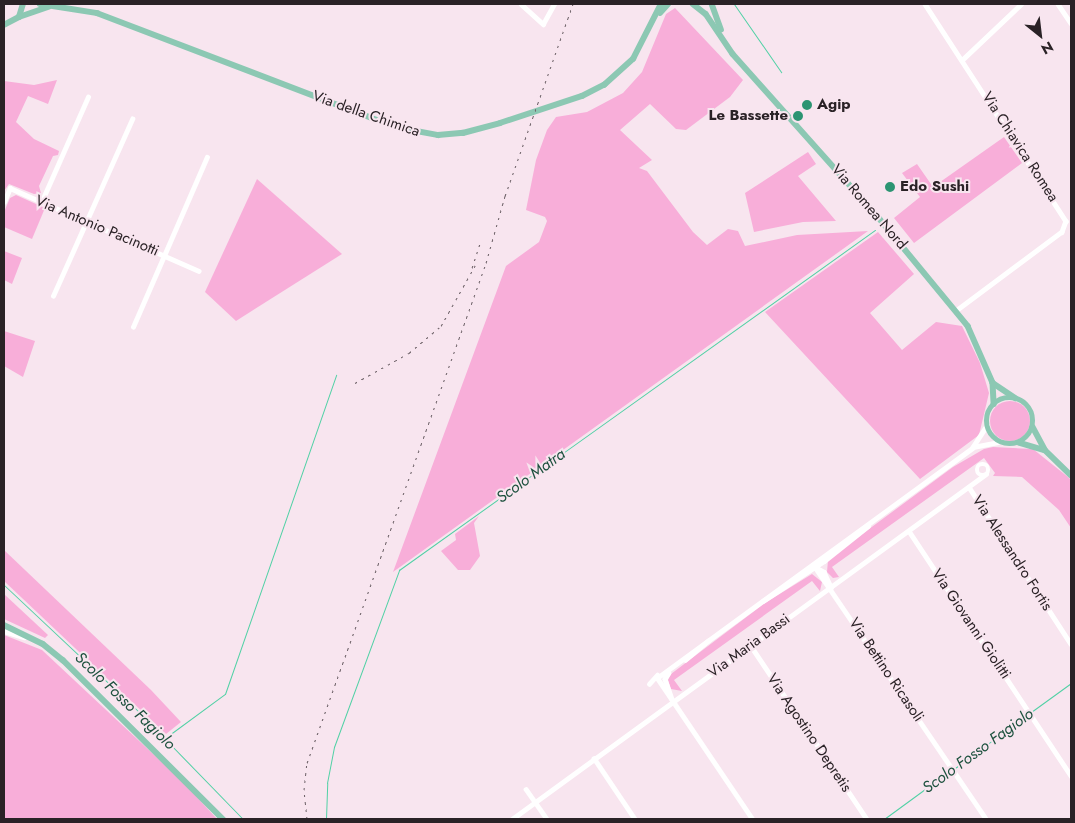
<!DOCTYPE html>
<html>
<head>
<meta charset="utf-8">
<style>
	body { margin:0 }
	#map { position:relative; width:1075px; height:823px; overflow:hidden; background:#f8e5ef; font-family:Jost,sans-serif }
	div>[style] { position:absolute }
	.green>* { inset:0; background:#f8aed9 }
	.round { border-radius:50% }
	.stream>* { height:1px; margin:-0.5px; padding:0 0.5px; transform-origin:0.5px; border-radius:0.5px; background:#51d1a5 }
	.minor>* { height:4.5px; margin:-2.25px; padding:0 2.25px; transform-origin:2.25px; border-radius:2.25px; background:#fff }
	.minor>.ring { margin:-2.25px; padding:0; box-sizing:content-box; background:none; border:4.5px solid #fff; border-radius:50% }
	.major>* { height:5.5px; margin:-2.75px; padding:0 2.75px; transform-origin:2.75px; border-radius:2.75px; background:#8cc8b3 }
	.major>.ring { margin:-2.75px; padding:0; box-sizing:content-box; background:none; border:5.5px solid #8cc8b3; border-radius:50% }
	.rail>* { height:1px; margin-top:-0.5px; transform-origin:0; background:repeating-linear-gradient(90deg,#6c6066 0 2.5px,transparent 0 7.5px) }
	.dots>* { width:14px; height:14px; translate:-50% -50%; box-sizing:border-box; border:2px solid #f8e5ef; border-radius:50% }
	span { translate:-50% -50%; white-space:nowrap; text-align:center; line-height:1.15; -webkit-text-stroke:4px #f8e5ef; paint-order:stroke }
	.poi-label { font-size:15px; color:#2a2226; font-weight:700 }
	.left { translate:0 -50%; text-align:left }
	.right { translate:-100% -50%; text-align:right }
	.street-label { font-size:15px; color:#2a2226 }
	.water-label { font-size:16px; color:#1d513e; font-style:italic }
	.frame { position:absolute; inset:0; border:5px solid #2a2226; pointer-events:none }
	.north { position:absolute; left:1015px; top:10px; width:50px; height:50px; -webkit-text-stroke:4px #f8e5ef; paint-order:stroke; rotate:151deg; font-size:14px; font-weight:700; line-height:20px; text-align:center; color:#2a2226 }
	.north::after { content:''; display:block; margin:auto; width:18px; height:22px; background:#2a2226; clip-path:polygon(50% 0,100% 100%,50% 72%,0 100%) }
</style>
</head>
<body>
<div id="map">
	<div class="green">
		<i style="clip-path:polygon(675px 8px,743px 80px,730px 97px,686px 130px,676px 129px,650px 104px,620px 130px,652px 160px,639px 168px,647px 171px,693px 232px,707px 245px,728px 229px,738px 231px,745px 246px,797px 235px,868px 231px,393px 572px,506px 266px,539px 242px,547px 221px,545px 217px,526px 210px,536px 160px,547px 130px,556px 117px,587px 112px,623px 93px,642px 72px,666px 14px)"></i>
		<i style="clip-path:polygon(57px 80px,48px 104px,28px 96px,16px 122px,34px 139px,59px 151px,58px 155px,53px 156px,39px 186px,41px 193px,34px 194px,9px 184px,4px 191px,4px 81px,34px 85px)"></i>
		<i style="clip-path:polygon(1004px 137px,1022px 163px,914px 243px,894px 218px,920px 197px,902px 173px,917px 164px,933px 187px)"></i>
		<i style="clip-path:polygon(808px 152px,816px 164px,798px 176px,836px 221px,803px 222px,754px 232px,745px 193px)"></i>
		<i style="clip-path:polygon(257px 179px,342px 254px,236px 321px,205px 292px)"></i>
		<i style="clip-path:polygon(16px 195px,45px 208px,32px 239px,4px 227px,4px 212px,10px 198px)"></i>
		<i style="clip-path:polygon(878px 232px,914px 274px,870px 313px,902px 350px,936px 322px,962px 326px,980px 363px,989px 393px,979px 435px,920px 479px,765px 312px)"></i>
		<i style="clip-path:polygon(4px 251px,22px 258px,12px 284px,4px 280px)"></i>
		<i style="clip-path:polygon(4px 331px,35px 341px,23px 377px,4px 366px)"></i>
		<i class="round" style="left:990px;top:401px;width:40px;height:40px"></i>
		<i style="clip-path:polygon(993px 447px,1033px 449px,1068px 477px,1071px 480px,1071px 528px,1059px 510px,1022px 477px,993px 476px,995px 473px,984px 458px,832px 567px,839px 577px,833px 578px,827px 572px,828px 560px,865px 532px,953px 467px,984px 449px)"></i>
		<i style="clip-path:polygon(479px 516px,474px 523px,480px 556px,470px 570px,458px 570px,441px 551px,456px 540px,455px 534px)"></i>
		<i style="clip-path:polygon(4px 550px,151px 690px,181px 722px,166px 734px,4px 581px)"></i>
		<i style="clip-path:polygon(812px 574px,822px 582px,820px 591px,812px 581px,674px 680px,682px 691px,671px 689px,668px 680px,671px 674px,765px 603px)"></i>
		<i style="clip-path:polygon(4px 594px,48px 635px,45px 638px,4px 619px)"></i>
		<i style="clip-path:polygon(4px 635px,42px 650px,182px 781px,217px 819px,4px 819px)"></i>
	</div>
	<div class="stream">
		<i style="left:734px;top:4px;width:83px;rotate:55.3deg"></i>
		<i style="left:4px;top:585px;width:175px;rotate:43.2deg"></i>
		<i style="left:132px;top:705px;width:159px;rotate:45.8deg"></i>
		<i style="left:1031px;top:712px;width:49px;rotate:-35.9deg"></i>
		<i style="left:165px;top:738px;width:74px;rotate:-36.3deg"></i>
		<i style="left:225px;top:694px;width:338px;rotate:-70.8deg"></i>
		<i style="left:955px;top:768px;width:91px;rotate:-36.5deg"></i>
		<i style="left:326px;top:819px;width:36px;rotate:-88deg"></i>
		<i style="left:327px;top:783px;width:37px;rotate:-79deg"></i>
		<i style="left:334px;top:747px;width:189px;rotate:-69.8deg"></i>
		<i style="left:399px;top:570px;width:585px;rotate:-35.54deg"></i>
		<i style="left:884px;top:819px;width:83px;rotate:-36.2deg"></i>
	</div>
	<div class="minor">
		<i style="left:521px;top:4px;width:30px;rotate:42deg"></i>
		<i style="left:543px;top:24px;width:23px;rotate:-61deg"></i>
		<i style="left:925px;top:4px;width:259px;rotate:57deg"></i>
		<i style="left:1066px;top:221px;width:12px;rotate:110deg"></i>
		<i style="left:1062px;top:232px;width:132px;rotate:143.3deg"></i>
		<i style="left:1058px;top:4px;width:23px;rotate:56deg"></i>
		<i style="left:962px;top:60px;width:81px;rotate:-43.5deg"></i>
		<i style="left:4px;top:202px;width:15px;rotate:-67deg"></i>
		<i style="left:10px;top:188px;width:206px;rotate:23.7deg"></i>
		<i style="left:41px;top:203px;width:116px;rotate:-66.1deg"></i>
		<i style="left:53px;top:296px;width:194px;rotate:-65.9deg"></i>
		<i style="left:133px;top:327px;width:185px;rotate:-66.5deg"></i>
		<i style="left:973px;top:447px;width:25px;rotate:-11deg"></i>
		<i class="ring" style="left:977.5px;top:464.5px;width:6.5px;height:6.5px"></i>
		<i style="left:969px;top:487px;width:187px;rotate:57deg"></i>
		<i style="left:909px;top:531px;width:294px;rotate:56.5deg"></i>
		<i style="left:815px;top:567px;width:305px;rotate:55.8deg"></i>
		<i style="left:815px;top:567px;width:10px;rotate:29deg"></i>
		<i style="left:824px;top:572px;width:17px;rotate:65deg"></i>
		<i style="left:763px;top:601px;width:73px;rotate:-33.3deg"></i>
		<i style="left:824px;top:561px;width:56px;rotate:-38.5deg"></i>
		<i style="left:4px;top:631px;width:21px;rotate:17deg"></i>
		<i style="left:751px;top:646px;width:208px;rotate:56.2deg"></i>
		<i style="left:685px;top:660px;width:30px;rotate:-40deg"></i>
		<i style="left:669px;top:673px;width:7px;rotate:124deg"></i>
		<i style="left:665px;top:679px;width:21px;rotate:71deg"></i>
		<i style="left:649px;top:684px;width:12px;rotate:-48deg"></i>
		<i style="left:594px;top:758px;width:73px;rotate:56.1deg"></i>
		<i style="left:526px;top:789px;width:37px;rotate:55deg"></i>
		<i style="left:512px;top:819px;width:586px;rotate:-36.05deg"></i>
		<i style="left:752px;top:819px;width:170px;rotate:-124deg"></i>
		<i style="left:657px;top:678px;width:390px;rotate:-36.1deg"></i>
		<i style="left:972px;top:448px;width:27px;rotate:-57deg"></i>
	</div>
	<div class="major">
		<i style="left:40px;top:4px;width:58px;rotate:9deg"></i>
		<i style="left:97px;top:13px;width:319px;rotate:20.9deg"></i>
		<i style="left:395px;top:127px;width:44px;rotate:10.5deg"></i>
		<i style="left:438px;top:135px;width:25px;rotate:-5deg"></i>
		<i style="left:463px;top:133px;width:38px;rotate:-15deg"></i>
		<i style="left:500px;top:123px;width:86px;rotate:-18.2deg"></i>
		<i style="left:582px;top:96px;width:25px;rotate:-27deg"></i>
		<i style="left:604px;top:85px;width:39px;rotate:-42deg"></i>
		<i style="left:633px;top:59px;width:62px;rotate:-63deg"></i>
		<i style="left:693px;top:4px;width:16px;rotate:38deg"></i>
		<i style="left:706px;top:14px;width:48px;rotate:56deg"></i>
		<i style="left:733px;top:54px;width:220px;rotate:48.3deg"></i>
		<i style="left:879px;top:218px;width:140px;rotate:50.5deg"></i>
		<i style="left:968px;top:326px;width:62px;rotate:66.3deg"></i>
		<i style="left:993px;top:383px;width:21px;rotate:87deg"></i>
		<i style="left:712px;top:4px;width:27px;rotate:70deg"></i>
		<i style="left:660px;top:13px;width:12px;rotate:-48deg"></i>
		<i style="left:19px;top:17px;width:31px;rotate:-19deg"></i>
		<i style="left:4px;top:25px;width:17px;rotate:-28deg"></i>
		<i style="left:19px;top:17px;width:14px;rotate:-73deg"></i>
		<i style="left:993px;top:383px;width:27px;rotate:34deg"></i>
		<i class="ring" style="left:987px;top:398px;width:40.5px;height:40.5px"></i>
		<i style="left:1033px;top:427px;width:26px;rotate:62deg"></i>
		<i style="left:1045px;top:450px;width:36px;rotate:44deg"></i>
		<i style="left:1020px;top:443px;width:25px;rotate:16deg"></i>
		<i style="left:4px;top:625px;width:43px;rotate:26deg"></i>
		<i style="left:43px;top:644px;width:26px;rotate:39deg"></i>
		<i style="left:63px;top:660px;width:226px;rotate:44.8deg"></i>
	</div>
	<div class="rail">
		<i style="left:472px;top:268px;width:25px;rotate:-72deg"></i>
		<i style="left:355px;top:383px;width:62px;rotate:-29.1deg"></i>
		<i style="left:409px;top:353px;width:42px;rotate:-40.2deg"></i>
		<i style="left:441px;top:326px;width:73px;rotate:-60.6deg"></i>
		<i style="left:307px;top:819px;width:29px;rotate:-96deg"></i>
		<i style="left:304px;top:790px;width:27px;rotate:-84deg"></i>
		<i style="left:307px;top:763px;width:531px;rotate:-70.3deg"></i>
		<i style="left:486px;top:263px;width:70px;rotate:-74.2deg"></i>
		<i style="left:505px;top:196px;width:204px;rotate:-70.5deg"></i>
	</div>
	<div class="dots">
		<i style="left:807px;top:105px;background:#2c9472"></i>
		<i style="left:798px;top:116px;background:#2c9472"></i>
		<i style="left:890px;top:187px;background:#2c9472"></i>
	</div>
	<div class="poi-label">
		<span class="left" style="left:817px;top:105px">Agip</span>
		<span class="right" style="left:788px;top:116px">Le Bassette</span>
		<span class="left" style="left:900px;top:187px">Edo Sushi</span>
	</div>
	<div class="street-label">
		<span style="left:366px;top:114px;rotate:19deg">Via della Chimica</span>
		<span style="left:1020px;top:147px;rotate:57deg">Via Chiavica Romea</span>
		<span style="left:869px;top:207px;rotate:49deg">Via Romea Nord</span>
		<span style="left:97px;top:226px;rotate:23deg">Via Antonio Pacinotti</span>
		<span style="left:1012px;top:553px;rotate:57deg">Via Alessandro Fortis</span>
		<span style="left:971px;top:624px;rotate:56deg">Via Giovanni Giolitti</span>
		<span style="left:749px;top:646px;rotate:-36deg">Via Maria Bassi</span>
		<span style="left:886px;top:670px;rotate:56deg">Via Bettino Ricasoli</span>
		<span style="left:809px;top:733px;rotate:56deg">Via Agostino Depretis</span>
	</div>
	<div class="water-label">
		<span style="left:531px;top:476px;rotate:-36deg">Scolo Matra</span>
		<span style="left:125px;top:701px;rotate:44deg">Scolo Fosso Fagiolo</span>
		<span style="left:978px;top:751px;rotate:-36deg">Scolo Fosso Fagiolo</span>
	</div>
	<div class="frame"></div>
	<div class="north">N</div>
</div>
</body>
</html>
